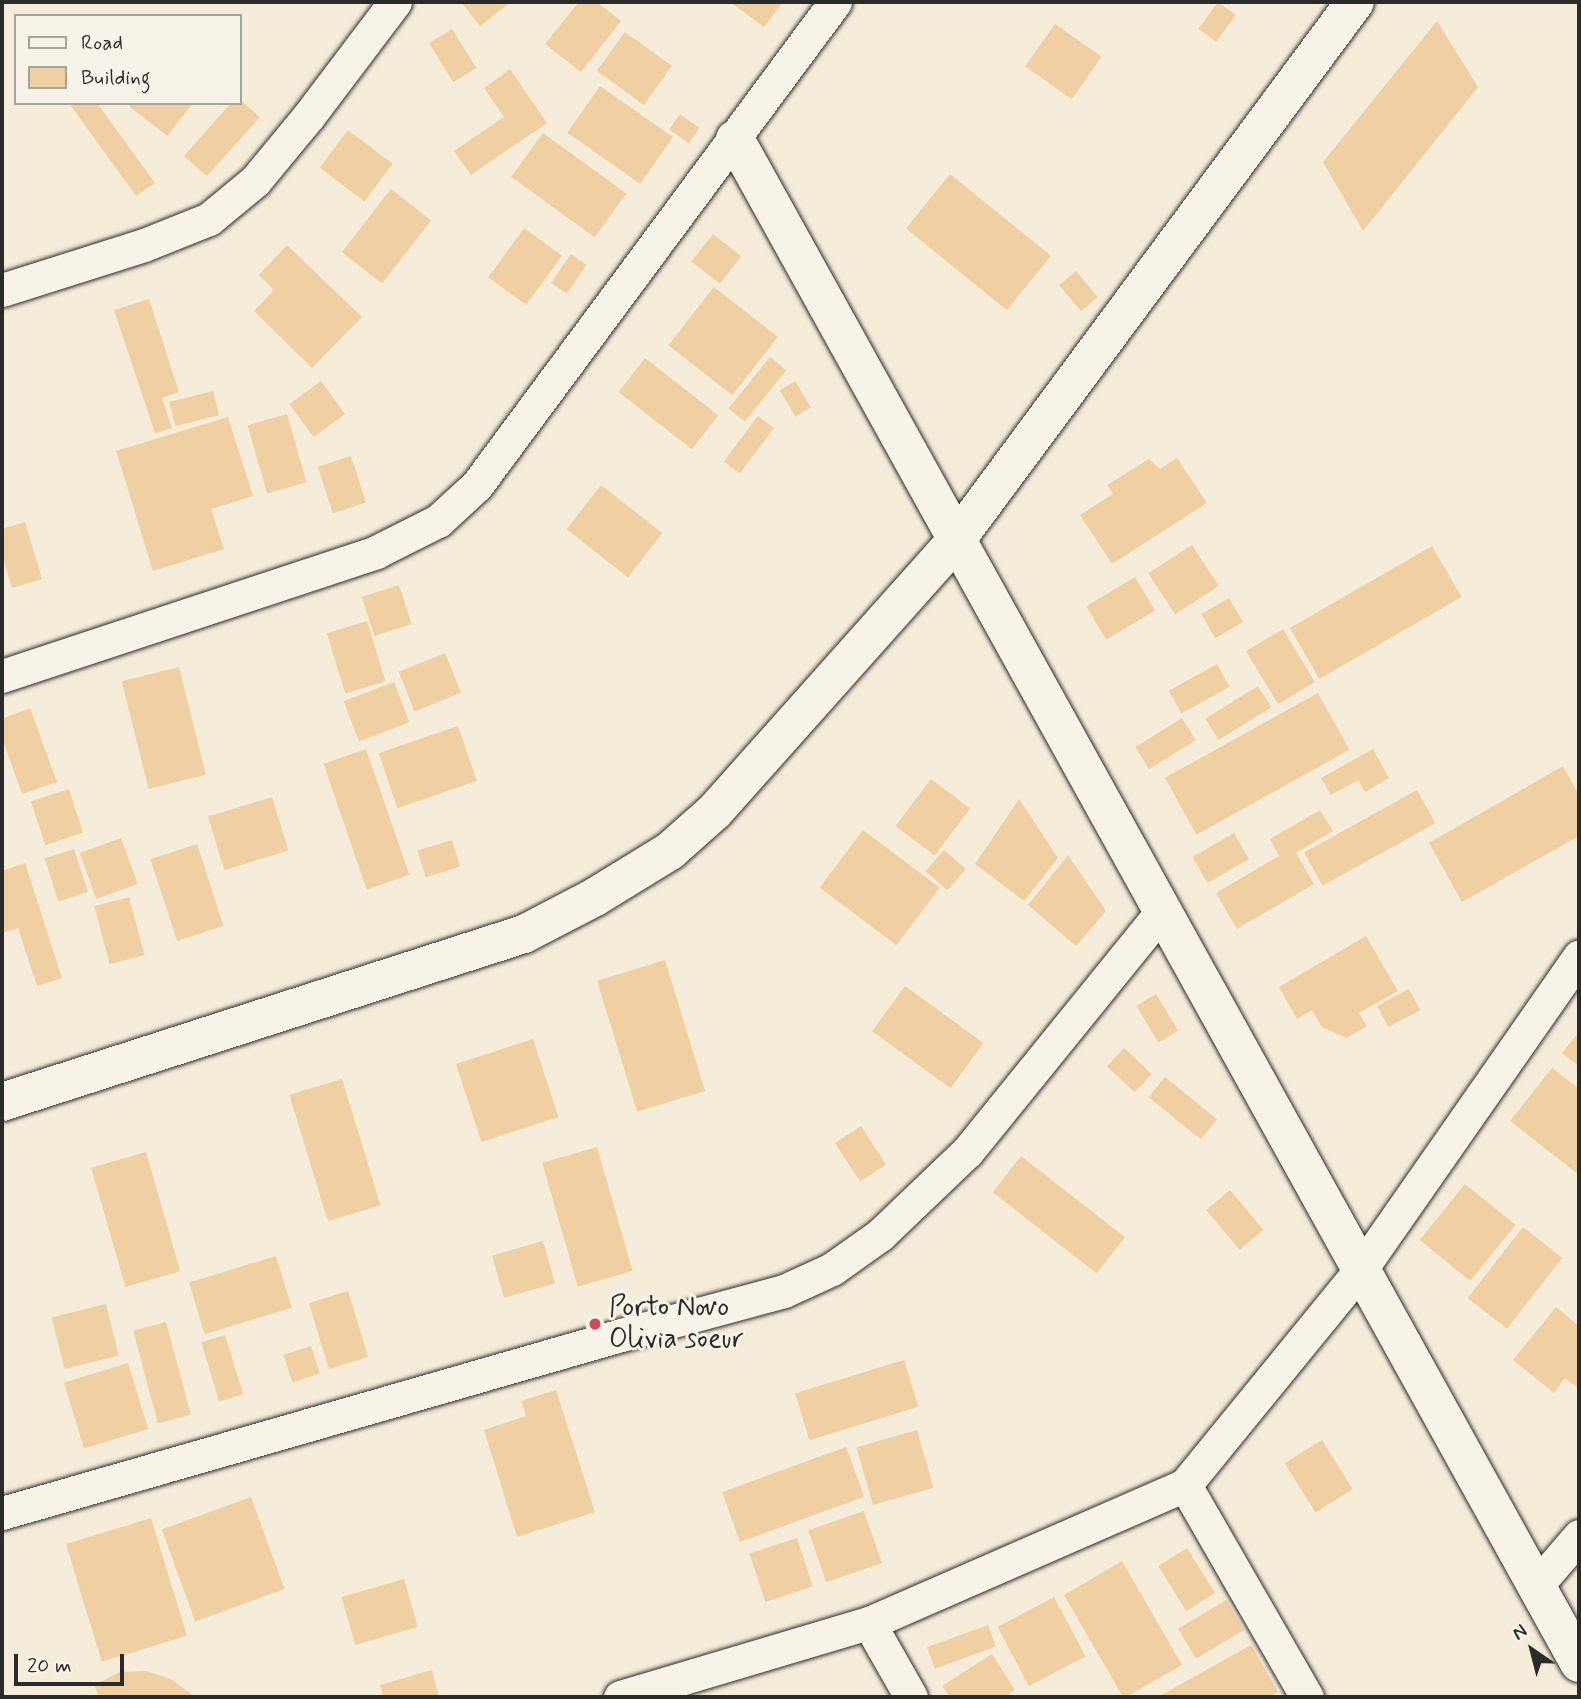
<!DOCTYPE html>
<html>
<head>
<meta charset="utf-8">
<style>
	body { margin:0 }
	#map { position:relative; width:1581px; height:1699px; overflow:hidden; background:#f6ecda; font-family:Mynerve,sans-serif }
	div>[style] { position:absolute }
	.building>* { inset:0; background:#f0d0a2; transform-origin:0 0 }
	.roads { filter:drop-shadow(0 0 2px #2b2b2b) drop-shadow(0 0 2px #2b2b2b) }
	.street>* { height:33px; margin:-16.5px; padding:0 16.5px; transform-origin:16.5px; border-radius:16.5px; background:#f7f3e8 }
	.secondary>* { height:38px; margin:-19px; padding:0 19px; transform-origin:19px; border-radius:19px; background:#f7f3e8 }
	.dots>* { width:19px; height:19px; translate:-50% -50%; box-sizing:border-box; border:4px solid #f7f3e8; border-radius:50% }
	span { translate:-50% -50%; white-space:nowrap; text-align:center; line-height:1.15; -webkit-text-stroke:6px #f7f3e8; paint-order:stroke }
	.poi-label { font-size:28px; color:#2b2b2b }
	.left { translate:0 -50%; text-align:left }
	.frame { position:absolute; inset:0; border:4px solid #2b2b2b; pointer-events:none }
	.legend { position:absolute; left:14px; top:14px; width:228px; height:91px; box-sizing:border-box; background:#f7f3e8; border:2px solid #a5a39c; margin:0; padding:9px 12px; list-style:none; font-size:21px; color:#2b2b2b }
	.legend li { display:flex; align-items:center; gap:14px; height:35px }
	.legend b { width:35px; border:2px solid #a5a39c }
	.north { position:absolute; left:1497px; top:1615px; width:70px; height:70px; -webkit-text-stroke:5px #f7f3e8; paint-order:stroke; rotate:325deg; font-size:19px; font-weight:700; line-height:28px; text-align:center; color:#2b2b2b }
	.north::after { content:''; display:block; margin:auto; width:24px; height:32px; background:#2b2b2b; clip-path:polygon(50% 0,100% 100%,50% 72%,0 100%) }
	.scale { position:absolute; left:14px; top:1654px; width:110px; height:32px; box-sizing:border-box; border:4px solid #2b2b2b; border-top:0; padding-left:9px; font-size:21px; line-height:24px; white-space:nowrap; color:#2b2b2b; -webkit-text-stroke:5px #f7f3e8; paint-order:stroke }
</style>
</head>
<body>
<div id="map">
	<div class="building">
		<i style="clip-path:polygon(461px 2px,511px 2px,480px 26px)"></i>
		<i style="clip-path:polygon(579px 2px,597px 2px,621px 21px,581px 72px,545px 44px)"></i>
		<i style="clip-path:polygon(730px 2px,783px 2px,764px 27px)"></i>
		<i style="left:1218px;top:2px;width:22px;height:33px;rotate:36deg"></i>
		<i style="clip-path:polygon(1437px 21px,1478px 87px,1363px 231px,1323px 162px)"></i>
		<i style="left:1055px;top:24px;width:57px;height:52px;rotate:35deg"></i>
		<i style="left:452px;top:29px;width:46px;height:27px;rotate:58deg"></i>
		<i style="left:625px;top:32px;width:58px;height:48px;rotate:36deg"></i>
		<i style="clip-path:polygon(510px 69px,547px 123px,471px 175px,454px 151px,504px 117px,484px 88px)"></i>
		<i style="left:600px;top:86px;width:89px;height:57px;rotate:35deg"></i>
		<i style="clip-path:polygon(240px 100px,260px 117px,207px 176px,184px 156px,231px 103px,240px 103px)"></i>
		<i style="clip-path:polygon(69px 103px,97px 103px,155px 183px,136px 196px)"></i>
		<i style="clip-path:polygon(131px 103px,193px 103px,167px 136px,129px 106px)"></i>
		<i style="left:680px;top:114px;width:24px;height:19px;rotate:35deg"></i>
		<i style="left:348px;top:130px;width:56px;height:47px;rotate:37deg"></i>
		<i style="left:543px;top:133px;width:103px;height:54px;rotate:36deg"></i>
		<i style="left:950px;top:174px;width:130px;height:70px;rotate:39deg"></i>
		<i style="left:391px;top:189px;width:51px;height:80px;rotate:38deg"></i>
		<i style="left:524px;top:228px;width:47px;height:61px;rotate:36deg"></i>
		<i style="left:713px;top:234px;width:36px;height:35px;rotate:38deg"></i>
		<i style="clip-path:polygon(287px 245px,362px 317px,312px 368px,254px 311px,274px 290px,259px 275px)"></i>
		<i style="left:571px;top:254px;width:19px;height:35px;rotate:35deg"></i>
		<i style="left:1076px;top:271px;width:34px;height:22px;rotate:50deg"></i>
		<i style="left:714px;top:287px;width:81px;height:74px;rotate:38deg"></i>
		<i style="clip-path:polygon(149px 299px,179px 392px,162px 398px,172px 428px,155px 433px,114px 310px)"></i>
		<i style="left:770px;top:357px;width:21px;height:66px;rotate:39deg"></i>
		<i style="left:645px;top:358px;width:93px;height:43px;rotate:38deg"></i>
		<i style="left:321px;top:381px;width:41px;height:39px;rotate:54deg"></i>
		<i style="left:795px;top:381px;width:31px;height:18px;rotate:59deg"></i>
		<i style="left:213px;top:391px;width:25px;height:45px;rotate:76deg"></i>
		<i style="left:287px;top:414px;width:71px;height:41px;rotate:74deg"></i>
		<i style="left:758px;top:416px;width:20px;height:57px;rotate:37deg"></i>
		<i style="clip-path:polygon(228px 417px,253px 496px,211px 509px,224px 549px,153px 571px,116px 451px)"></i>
		<i style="left:351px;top:456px;width:49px;height:35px;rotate:72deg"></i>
		<i style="clip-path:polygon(1177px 458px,1207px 503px,1112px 564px,1080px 515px,1113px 494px,1107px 485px,1149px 459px,1160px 469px)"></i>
		<i style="left:601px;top:485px;width:78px;height:56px;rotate:38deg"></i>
		<i style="clip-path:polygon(25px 522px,42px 579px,12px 588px,2px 554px,2px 529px)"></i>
		<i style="left:1192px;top:545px;width:49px;height:52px;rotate:57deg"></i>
		<i style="left:1432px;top:546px;width:59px;height:164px;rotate:60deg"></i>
		<i style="left:1135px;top:577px;width:39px;height:57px;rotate:59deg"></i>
		<i style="left:399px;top:585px;width:41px;height:39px;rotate:72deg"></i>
		<i style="left:1229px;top:598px;width:28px;height:32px;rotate:60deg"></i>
		<i style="left:367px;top:621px;width:63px;height:42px;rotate:73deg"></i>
		<i style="left:1283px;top:629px;width:62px;height:43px;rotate:59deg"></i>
		<i style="left:445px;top:653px;width:43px;height:50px;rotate:68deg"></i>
		<i style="left:1217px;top:664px;width:26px;height:55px;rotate:61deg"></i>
		<i style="left:179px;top:667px;width:111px;height:59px;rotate:76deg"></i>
		<i style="left:394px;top:682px;width:43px;height:54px;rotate:69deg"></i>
		<i style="left:1258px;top:686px;width:25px;height:62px;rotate:58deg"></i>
		<i style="left:1318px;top:693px;width:65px;height:175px;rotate:61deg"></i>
		<i style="clip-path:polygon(30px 708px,57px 782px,22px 794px,2px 738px,2px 719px)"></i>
		<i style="left:1182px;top:718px;width:26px;height:55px;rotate:58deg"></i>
		<i style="left:458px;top:726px;width:58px;height:84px;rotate:71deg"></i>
		<i style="left:366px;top:749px;width:133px;height:45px;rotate:71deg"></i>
		<i style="clip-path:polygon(1373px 749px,1389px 778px,1365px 792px,1358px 780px,1331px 795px,1321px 778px)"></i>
		<i style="clip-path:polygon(1563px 766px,1579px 795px,1579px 836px,1462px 902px,1429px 843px)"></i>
		<i style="left:931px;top:779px;width:49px;height:59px;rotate:37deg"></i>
		<i style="left:69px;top:789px;width:46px;height:40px;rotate:72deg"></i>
		<i style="left:1417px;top:790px;width:38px;height:129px;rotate:61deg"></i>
		<i style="left:272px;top:797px;width:56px;height:67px;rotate:73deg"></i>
		<i style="clip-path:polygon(1019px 799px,1058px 858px,1024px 901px,975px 864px)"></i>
		<i style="clip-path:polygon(1320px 810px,1333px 831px,1296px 853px,1314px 884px,1237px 929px,1216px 893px,1279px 856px,1270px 839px)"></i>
		<i style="left:863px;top:830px;width:96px;height:72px;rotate:37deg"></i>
		<i style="left:1234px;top:833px;width:30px;height:48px;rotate:60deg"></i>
		<i style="left:121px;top:838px;width:49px;height:44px;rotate:70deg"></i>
		<i style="left:452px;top:840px;width:28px;height:36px;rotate:73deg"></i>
		<i style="left:197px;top:844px;width:86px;height:49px;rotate:72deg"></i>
		<i style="left:74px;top:849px;width:45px;height:31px;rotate:72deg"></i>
		<i style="left:944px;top:850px;width:29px;height:28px;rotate:41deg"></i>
		<i style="clip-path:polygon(1068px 855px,1106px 911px,1076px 946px,1028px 905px)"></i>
		<i style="clip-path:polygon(25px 863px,62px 978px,37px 986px,18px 928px,2px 933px,2px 871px)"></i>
		<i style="left:129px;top:897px;width:60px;height:36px;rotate:75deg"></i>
		<i style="clip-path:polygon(1366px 936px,1398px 991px,1359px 1013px,1367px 1026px,1346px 1038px,1322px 1027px,1312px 1010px,1297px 1019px,1279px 987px)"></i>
		<i style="left:665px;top:960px;width:137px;height:71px;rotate:73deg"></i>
		<i style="left:905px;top:986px;width:97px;height:56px;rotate:36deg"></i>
		<i style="left:1409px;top:989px;width:24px;height:36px;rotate:62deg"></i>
		<i style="left:1156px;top:994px;width:43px;height:23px;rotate:59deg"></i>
		<i style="clip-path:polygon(1579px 1032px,1579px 1066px,1562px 1053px)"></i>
		<i style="left:533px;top:1039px;width:82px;height:81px;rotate:72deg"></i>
		<i style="left:1124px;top:1048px;width:38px;height:25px;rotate:43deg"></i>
		<i style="clip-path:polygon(1552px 1068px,1579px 1089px,1579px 1175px,1510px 1121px)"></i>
		<i style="left:1165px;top:1077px;width:67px;height:26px;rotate:39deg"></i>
		<i style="left:342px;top:1079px;width:132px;height:55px;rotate:73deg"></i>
		<i style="left:861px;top:1126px;width:46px;height:31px;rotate:57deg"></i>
		<i style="left:597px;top:1147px;width:129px;height:57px;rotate:74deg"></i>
		<i style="left:146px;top:1152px;width:124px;height:57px;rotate:74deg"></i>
		<i style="left:1021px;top:1156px;width:132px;height:46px;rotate:38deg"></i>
		<i style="left:1465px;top:1184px;width:65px;height:72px;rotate:39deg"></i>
		<i style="left:1230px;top:1190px;width:52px;height:31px;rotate:50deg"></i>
		<i style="left:1523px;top:1227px;width:50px;height:90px;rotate:38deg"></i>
		<i style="left:543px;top:1241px;width:44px;height:53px;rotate:74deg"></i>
		<i style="left:276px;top:1256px;width:54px;height:91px;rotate:73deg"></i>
		<i style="left:348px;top:1291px;width:69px;height:41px;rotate:73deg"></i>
		<i style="left:106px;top:1304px;width:53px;height:56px;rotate:76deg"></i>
		<i style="clip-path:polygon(1556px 1307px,1579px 1326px,1579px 1389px,1565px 1378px,1554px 1393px,1513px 1360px)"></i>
		<i style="left:166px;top:1322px;width:96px;height:34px;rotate:75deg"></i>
		<i style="left:225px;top:1335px;width:62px;height:25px;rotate:73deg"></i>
		<i style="left:311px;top:1346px;width:29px;height:29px;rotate:72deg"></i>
		<i style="left:904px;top:1360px;width:49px;height:114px;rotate:73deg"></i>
		<i style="left:128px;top:1363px;width:69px;height:67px;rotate:73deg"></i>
		<i style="clip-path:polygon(556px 1390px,595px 1512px,517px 1537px,484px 1430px,526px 1416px,521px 1401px)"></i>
		<i style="left:917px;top:1430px;width:60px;height:63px;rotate:74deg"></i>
		<i style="left:1322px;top:1440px;width:58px;height:44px;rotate:58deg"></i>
		<i style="left:846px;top:1447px;width:53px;height:132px;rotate:70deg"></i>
		<i style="left:251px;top:1497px;width:98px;height:95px;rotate:70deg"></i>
		<i style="left:864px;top:1511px;width:55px;height:59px;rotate:71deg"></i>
		<i style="left:151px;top:1518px;width:123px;height:89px;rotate:73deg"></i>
		<i style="left:797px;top:1538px;width:51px;height:50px;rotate:72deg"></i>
		<i style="left:1187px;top:1548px;width:53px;height:34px;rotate:58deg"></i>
		<i style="clip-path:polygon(1122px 1561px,1182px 1665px,1126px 1697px,1123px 1697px,1064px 1595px)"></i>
		<i style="left:404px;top:1579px;width:50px;height:65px;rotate:74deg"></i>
		<i style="left:1054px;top:1597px;width:67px;height:64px;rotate:62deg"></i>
		<i style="left:1226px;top:1600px;width:35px;height:56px;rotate:59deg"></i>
		<i style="left:988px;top:1625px;width:23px;height:65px;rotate:70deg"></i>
		<i style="clip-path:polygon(1251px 1645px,1278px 1692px,1268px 1697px,1158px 1697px)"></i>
		<i style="clip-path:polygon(992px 1654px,1015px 1690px,1004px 1697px,950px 1697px,942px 1686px)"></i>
		<i style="clip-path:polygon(432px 1670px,439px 1697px,383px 1697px,380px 1685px)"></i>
		<i style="clip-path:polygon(146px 1671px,171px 1679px,195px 1697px,99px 1697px,94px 1685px,120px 1672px)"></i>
	</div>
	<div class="roads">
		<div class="street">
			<i style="left:2px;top:290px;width:149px;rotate:-17.6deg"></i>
			<i style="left:144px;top:245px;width:70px;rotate:-21.8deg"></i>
			<i style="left:209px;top:219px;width:60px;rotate:-39.6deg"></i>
			<i style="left:255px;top:181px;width:83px;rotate:-50.4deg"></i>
			<i style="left:308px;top:117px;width:144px;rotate:-52.9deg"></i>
			<i style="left:2px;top:676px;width:394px;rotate:-18.3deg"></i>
			<i style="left:376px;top:552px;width:69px;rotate:-26.6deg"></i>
			<i style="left:438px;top:521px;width:53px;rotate:-42.7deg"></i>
			<i style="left:477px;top:485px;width:601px;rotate:-53.45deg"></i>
			<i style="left:1185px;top:1485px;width:245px;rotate:60.1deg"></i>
			<i style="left:2px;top:1513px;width:644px;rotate:-16.04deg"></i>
			<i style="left:621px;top:1335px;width:169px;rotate:-15.1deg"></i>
			<i style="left:784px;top:1291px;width:53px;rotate:-24.6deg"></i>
			<i style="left:832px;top:1269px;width:59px;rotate:-35.3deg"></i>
			<i style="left:880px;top:1235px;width:120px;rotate:-43.7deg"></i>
			<i style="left:967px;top:1152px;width:310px;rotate:-51deg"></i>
			<i style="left:1536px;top:1586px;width:66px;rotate:-49.3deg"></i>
			<i style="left:869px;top:1623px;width:85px;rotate:60.4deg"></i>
			<i style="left:620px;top:1697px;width:260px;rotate:-16.6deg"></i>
			<i style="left:869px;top:1623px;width:345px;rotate:-23.6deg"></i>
			<i style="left:1185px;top:1485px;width:279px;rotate:-50.8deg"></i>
			<i style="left:1361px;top:1269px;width:381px;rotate:-55.1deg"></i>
		</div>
		<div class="secondary">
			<i style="left:735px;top:139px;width:1742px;rotate:61.02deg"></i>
			<i style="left:2px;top:1102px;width:548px;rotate:-17.84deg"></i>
			<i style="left:524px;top:934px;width:80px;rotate:-27.5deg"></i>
			<i style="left:595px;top:897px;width:88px;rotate:-31.5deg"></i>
			<i style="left:670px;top:851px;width:60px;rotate:-41.6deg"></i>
			<i style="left:715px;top:811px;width:364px;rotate:-48.3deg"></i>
			<i style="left:957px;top:539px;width:668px;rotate:-53.46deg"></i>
		</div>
	</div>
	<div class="dots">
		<i style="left:595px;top:1324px;background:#d1495b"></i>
	</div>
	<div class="poi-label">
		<span class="left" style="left:609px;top:1324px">Porto Novo<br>Olivia soeur</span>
	</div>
	<div class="frame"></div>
	<ul class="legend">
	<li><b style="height:9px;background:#f7f3e8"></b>Road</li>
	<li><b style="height:19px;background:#f0d0a2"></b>Building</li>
	</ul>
	<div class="north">N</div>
	<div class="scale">20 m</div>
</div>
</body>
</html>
